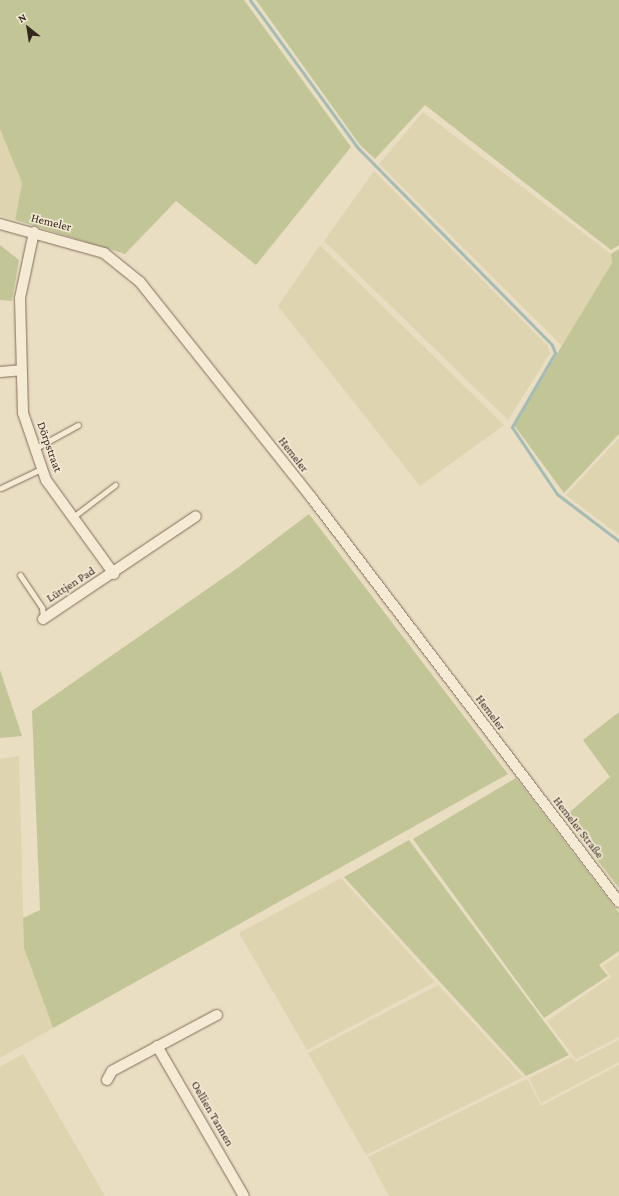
<!DOCTYPE html>
<html>
<head>
<meta charset="utf-8">
<style>
	body { margin:0 }
	#map { position:relative; width:619px; height:1196px; overflow:hidden; background:#e9ddc2; font-family:"Crimson Pro",serif }
	div>[style] { position:absolute }
	.farmland>* { inset:0; background:#ded5b0 }
	.green>* { inset:0; background:#c2c697 }
	.stream>* { height:3px; margin:-1.5px; padding:0 1.5px; transform-origin:1.5px; border-radius:1.5px; background:#a4bcb5 }
	.roads { filter:drop-shadow(0 0 1px #826e5b) drop-shadow(0 0 1px #826e5b) }
	.service>* { height:5px; margin:-2.5px; padding:0 2.5px; transform-origin:2.5px; border-radius:2.5px; background:#f5ead4 }
	.minor>* { height:10px; margin:-5px; padding:0 5px; transform-origin:5px; border-radius:5px; background:#f5ead4 }
	span { translate:-50% -50%; white-space:nowrap; text-align:center; line-height:1.15; -webkit-text-stroke:3.5px #f2e7d1; paint-order:stroke }
	.street-label { font-size:12px; color:#33271e }
	.north { position:absolute; left:8px; top:8px; width:40px; height:40px; -webkit-text-stroke:3px #f2e7d1; paint-order:stroke; rotate:330deg; font-size:11px; font-weight:700; line-height:16px; text-align:center; color:#33271e }
	.north::after { content:''; display:block; margin:auto; width:14px; height:18px; background:#33271e; clip-path:polygon(50% 0,100% 100%,50% 72%,0 100%) }
</style>
</head>
<body>
<div id="map">
	<div class="farmland">
		<i style="clip-path:polygon(423px 112px,611px 254px,612px 263px,563px 347px,379px 164px)"></i>
		<i style="clip-path:polygon(0 129px,22px 183px,15px 220px,0 216px)"></i>
		<i style="clip-path:polygon(374px 171px,547px 345px,550px 353px,508px 420px,324px 241px)"></i>
		<i style="clip-path:polygon(320px 245px,504px 425px,420px 486px,278px 306px)"></i>
		<i style="clip-path:polygon(619px 438px,619px 535px,566px 495px)"></i>
		<i style="clip-path:polygon(19px 756px,24px 948px,53px 1028px,0 1058px,0 759px)"></i>
		<i style="clip-path:polygon(341px 878px,435px 982px,307px 1050px,239px 933px)"></i>
		<i style="clip-path:polygon(619px 955px,619px 1037px,576px 1059px,547px 1021px,611px 977px,603px 966px)"></i>
		<i style="clip-path:polygon(438px 985px,523px 1077px,366px 1155px,308px 1053px)"></i>
		<i style="clip-path:polygon(619px 1040px,619px 1062px,541px 1103px,529px 1078px,571px 1057px,576px 1062px)"></i>
		<i style="clip-path:polygon(23px 1054px,105px 1196px,0 1196px,0 1067px)"></i>
		<i style="clip-path:polygon(619px 1065px,619px 1196px,389px 1196px,368px 1157px,527px 1079px,541px 1106px)"></i>
	</div>
	<div class="green">
		<i style="clip-path:polygon(0 0,244px 0,351px 147px,256px 265px,176px 201px,125px 254px,15px 220px,22px 183px,0 129px)"></i>
		<i style="clip-path:polygon(256px 0,619px 0,619px 245px,611px 250px,425px 105px,375px 159px,360px 145px)"></i>
		<i style="clip-path:polygon(0 245px,19px 260px,12px 301px,0 300px)"></i>
		<i style="clip-path:polygon(619px 249px,619px 434px,564px 493px,514px 425px,612px 263px,611px 254px)"></i>
		<i style="clip-path:polygon(309px 514px,508px 774px,53px 1028px,24px 948px,23px 918px,40px 910px,32px 711px,236px 569px)"></i>
		<i style="clip-path:polygon(0 670px,22px 736px,0 738px)"></i>
		<i style="clip-path:polygon(619px 712px,619px 888px,564px 817px,610px 777px,583px 740px)"></i>
		<i style="clip-path:polygon(516px 778px,619px 913px,619px 951px,599px 965px,608px 976px,544px 1018px,413px 839px)"></i>
		<i style="clip-path:polygon(409px 840px,569px 1055px,526px 1076px,344px 877px)"></i>
	</div>
	<div class="stream">
		<i style="left:250px;top:0;width:183px;rotate:53.9deg"></i>
		<i style="left:358px;top:148px;width:276px;rotate:45.4deg"></i>
		<i style="left:552px;top:345px;width:9px;rotate:69deg"></i>
		<i style="left:555px;top:353px;width:86px;rotate:120.2deg"></i>
		<i style="left:512px;top:427px;width:81px;rotate:56.1deg"></i>
		<i style="left:557px;top:494px;width:78px;rotate:37.2deg"></i>
	</div>
	<div class="roads">
		<div class="service">
			<i style="left:34px;top:449px;width:50px;rotate:-28.6deg"></i>
			<i style="left:1px;top:488px;width:44px;rotate:-25.4deg"></i>
			<i style="left:73px;top:517px;width:53px;rotate:-37.3deg"></i>
			<i style="left:20px;top:575px;width:40px;rotate:56deg"></i>
			<i style="left:42px;top:608px;width:10px;rotate:84deg"></i>
		</div>
		<div class="minor">
			<i style="left:0;top:224px;width:108px;rotate:15.6deg"></i>
			<i style="left:104px;top:253px;width:46px;rotate:38.9deg"></i>
			<i style="left:140px;top:282px;width:275px;rotate:51.5deg"></i>
			<i style="left:311px;top:497px;width:509px;rotate:52.75deg"></i>
			<i style="left:34px;top:232px;width:67px;rotate:102deg"></i>
			<i style="left:20px;top:298px;width:115px;rotate:88.5deg"></i>
			<i style="left:23px;top:413px;width:71px;rotate:71.1deg"></i>
			<i style="left:46px;top:480px;width:116px;rotate:54.1deg"></i>
			<i style="left:0;top:372px;width:21px;rotate:-5deg"></i>
			<i style="left:43px;top:619px;width:184px;rotate:-33.9deg"></i>
			<i style="left:157px;top:1046px;width:173px;rotate:59.9deg"></i>
			<i style="left:107px;top:1080px;width:10px;rotate:-61deg"></i>
			<i style="left:112px;top:1071px;width:119px;rotate:-28.1deg"></i>
		</div>
	</div>
	<div class="street-label">
		<span style="left:51px;top:223px;rotate:14deg">Hemeler</span>
		<span style="left:49px;top:447px;rotate:70deg">Dörpstraat</span>
		<span style="left:293px;top:455px;rotate:52deg">Hemeler</span>
		<span style="left:71px;top:585px;rotate:-33deg">Lüttjen Pad</span>
		<span style="left:490px;top:713px;rotate:53deg">Hemeler</span>
		<span style="left:578px;top:828px;rotate:52deg">Hemeler Straße</span>
		<span style="left:212px;top:1114px;rotate:60deg">Oellien Tannen</span>
	</div>
	<div class="north">N</div>
</div>
</body>
</html>
